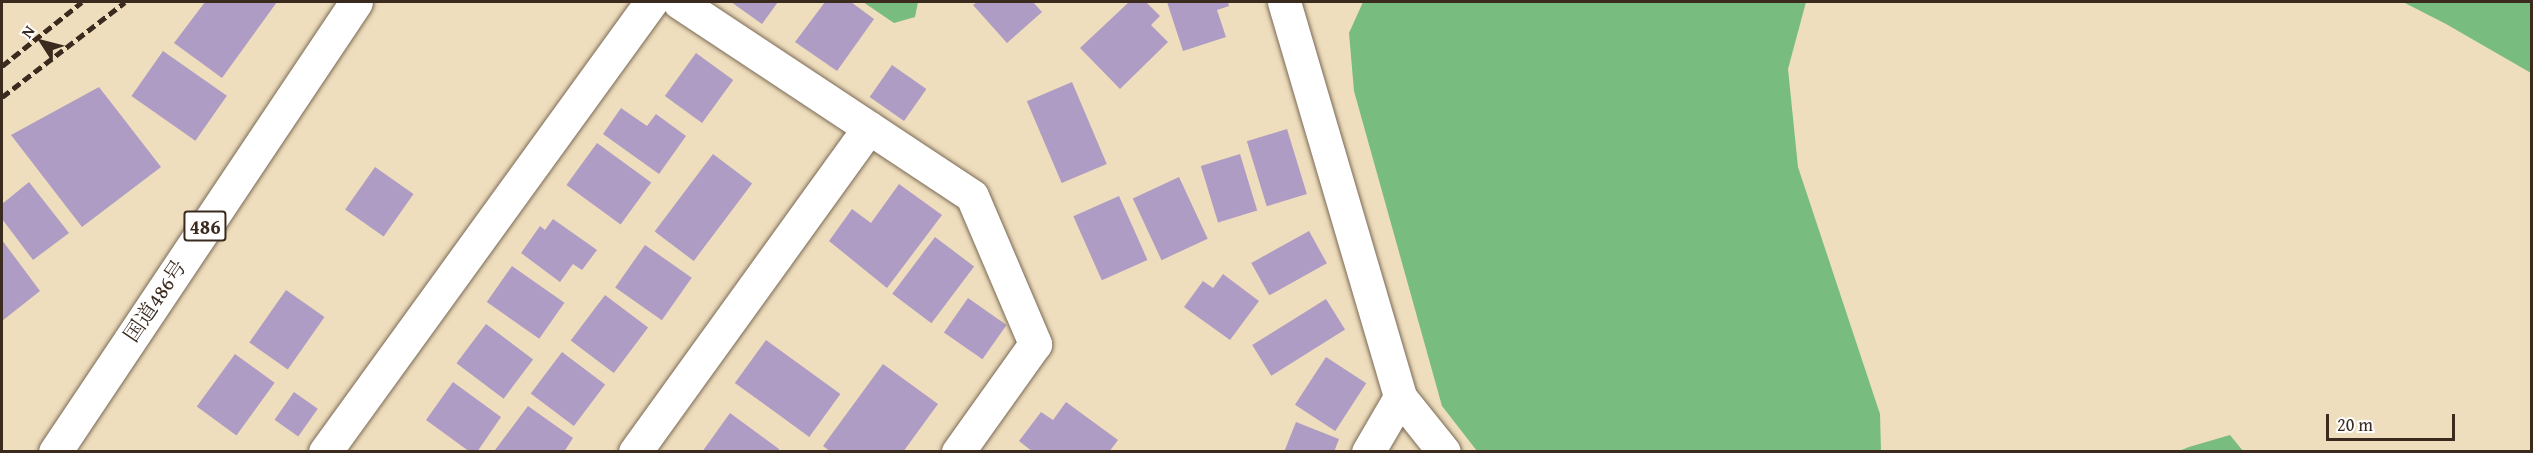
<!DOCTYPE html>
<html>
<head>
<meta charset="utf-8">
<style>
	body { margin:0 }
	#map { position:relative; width:2533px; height:453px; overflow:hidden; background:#efdebd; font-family:"Gentium Book Plus","Noto Serif JP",serif }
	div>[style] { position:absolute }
	.forest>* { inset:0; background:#78bc7f }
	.building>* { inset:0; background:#ae9cc4; transform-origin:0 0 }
	.roads { filter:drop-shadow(0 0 2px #7a6956) drop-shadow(0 0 2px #7a6956) }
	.minor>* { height:33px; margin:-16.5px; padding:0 16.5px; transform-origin:16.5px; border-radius:16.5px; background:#fff }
	.highway>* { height:33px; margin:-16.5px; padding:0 16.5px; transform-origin:16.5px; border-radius:16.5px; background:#fff }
	.rail>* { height:4.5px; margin-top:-2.25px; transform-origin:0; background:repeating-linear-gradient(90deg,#3b2a1e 0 9px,transparent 0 13.5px) }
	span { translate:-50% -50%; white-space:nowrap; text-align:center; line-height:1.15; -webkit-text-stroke:6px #fff; paint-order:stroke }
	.shield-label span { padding:2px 4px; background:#fff; border:2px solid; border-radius:4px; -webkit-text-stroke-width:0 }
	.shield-label { font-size:20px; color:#3b2a1e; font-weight:700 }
	.street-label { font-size:21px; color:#3b2a1e }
	.frame { position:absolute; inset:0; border:3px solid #3b2a1e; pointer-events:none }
	.north { position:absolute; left:12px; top:12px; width:60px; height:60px; -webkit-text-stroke:4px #fff; paint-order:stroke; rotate:306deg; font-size:16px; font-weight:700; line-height:24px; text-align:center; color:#3b2a1e }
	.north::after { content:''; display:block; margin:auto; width:21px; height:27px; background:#3b2a1e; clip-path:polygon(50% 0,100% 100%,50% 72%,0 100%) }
	.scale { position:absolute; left:2326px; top:414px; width:129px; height:27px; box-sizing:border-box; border:3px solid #3b2a1e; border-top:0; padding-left:8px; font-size:18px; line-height:21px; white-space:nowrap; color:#3b2a1e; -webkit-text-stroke:4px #fff; paint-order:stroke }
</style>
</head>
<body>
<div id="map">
	<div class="forest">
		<i style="clip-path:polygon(863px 2px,918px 2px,915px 17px,894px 23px)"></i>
		<i style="clip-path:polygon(1363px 2px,1806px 2px,1788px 69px,1798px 167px,1880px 414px,1881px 451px,1477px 451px,1442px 406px,1354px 91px,1349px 33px)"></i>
		<i style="clip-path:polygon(2403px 2px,2531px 2px,2531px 73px,2446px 24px)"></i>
		<i style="clip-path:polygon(2230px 435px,2243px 451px,2179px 451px,2189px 447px)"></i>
	</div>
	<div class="building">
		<i style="clip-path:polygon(205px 2px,277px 2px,222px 78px,174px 43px)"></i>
		<i style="clip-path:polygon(731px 2px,778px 2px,762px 24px)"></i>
		<i style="clip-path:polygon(825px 2px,851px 2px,874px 19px,837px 71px,795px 42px)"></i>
		<i style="clip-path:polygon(977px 2px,1033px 2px,1042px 12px,1007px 43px,973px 5px)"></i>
		<i style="clip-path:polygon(1129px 2px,1146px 2px,1160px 16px,1151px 25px,1168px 42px,1120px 89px,1080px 48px)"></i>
		<i style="clip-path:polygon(1167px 2px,1228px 2px,1229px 6px,1217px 10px,1226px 37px,1183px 51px)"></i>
		<i style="left:163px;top:51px;width:78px;height:55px;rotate:35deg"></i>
		<i style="left:696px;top:53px;width:46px;height:53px;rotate:36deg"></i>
		<i style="left:892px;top:65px;width:42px;height:39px;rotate:35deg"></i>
		<i style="left:1072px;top:82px;width:89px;height:49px;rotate:67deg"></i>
		<i style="clip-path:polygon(99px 87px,161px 167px,82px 227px,11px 135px)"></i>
		<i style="clip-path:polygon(621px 108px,647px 126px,656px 114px,686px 136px,659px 174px,603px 134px)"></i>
		<i style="left:1287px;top:129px;width:68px;height:42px;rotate:73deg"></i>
		<i style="left:597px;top:143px;width:67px;height:52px;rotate:36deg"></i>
		<i style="left:713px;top:154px;width:49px;height:97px;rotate:37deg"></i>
		<i style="left:1240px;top:154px;width:59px;height:41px;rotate:73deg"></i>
		<i style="left:375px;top:167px;width:47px;height:52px;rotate:35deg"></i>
		<i style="left:1179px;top:177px;width:68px;height:51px;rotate:65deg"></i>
		<i style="clip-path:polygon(29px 182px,69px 233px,33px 260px,2px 219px,2px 204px)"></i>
		<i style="clip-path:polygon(899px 184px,942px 215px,887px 288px,829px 241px,852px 209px,871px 223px)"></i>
		<i style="left:1119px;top:196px;width:70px;height:50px;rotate:66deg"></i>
		<i style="clip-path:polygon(553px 219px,597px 250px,582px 270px,573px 264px,560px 282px,521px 253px,540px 226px,545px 230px)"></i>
		<i style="left:1309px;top:231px;width:37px;height:66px;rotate:61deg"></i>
		<i style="left:935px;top:237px;width:49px;height:71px;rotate:37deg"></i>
		<i style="clip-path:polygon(2px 240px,40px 291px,2px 321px)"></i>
		<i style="left:645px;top:245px;width:57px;height:52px;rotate:35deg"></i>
		<i style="left:512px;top:266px;width:64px;height:44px;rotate:35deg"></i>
		<i style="clip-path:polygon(1223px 274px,1259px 301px,1230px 340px,1184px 307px,1203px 281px,1213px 288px)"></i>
		<i style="left:286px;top:290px;width:47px;height:64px;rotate:35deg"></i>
		<i style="left:605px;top:295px;width:54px;height:57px;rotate:37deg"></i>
		<i style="left:968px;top:298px;width:47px;height:42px;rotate:35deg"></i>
		<i style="left:1326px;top:299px;width:36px;height:87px;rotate:58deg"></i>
		<i style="left:486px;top:324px;width:59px;height:49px;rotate:37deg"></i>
		<i style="left:766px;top:340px;width:92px;height:53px;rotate:36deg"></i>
		<i style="left:562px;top:352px;width:54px;height:52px;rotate:37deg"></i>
		<i style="left:235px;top:354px;width:49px;height:65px;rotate:36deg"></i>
		<i style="left:1326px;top:357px;width:48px;height:57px;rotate:33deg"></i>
		<i style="clip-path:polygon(883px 364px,938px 404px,903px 452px,831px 452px,823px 446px)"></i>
		<i style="clip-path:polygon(453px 382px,501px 417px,477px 452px,470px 452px,426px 420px)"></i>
		<i style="left:294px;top:392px;width:29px;height:34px;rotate:35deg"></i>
		<i style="clip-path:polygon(1066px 402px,1118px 440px,1109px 452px,1033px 452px,1019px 441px,1041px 412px,1053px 420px)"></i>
		<i style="clip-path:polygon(528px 406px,573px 438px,564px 452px,495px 450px)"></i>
		<i style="clip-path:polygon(730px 413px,779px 449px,777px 452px,702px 452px)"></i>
		<i style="clip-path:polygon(1296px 422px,1339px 439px,1334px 452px,1284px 452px)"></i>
	</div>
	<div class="roads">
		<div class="minor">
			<i style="left:679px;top:2px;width:351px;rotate:33.5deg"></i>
			<i style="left:972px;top:196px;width:161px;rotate:66.9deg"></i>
			<i style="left:1035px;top:344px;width:133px;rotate:125.5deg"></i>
			<i style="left:1284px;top:2px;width:412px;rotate:73.6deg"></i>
			<i style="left:1400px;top:397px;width:70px;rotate:51.3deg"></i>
			<i style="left:325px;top:452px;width:556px;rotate:-54.08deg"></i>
			<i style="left:635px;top:452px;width:400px;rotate:-54.2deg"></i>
			<i style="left:1368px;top:452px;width:64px;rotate:-59.8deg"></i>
		</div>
		<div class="highway">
			<i style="left:55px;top:452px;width:541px;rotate:-56.22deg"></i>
		</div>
	</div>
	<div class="rail">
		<i style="left:2px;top:66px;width:102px;rotate:-38.7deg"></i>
		<i style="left:2px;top:97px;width:155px;rotate:-37.7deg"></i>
	</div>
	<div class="shield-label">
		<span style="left:205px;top:226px">486</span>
	</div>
	<div class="street-label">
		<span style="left:155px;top:301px;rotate:-56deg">国道486号</span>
	</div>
	<div class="frame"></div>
	<div class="north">N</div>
	<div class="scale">20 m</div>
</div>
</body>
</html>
